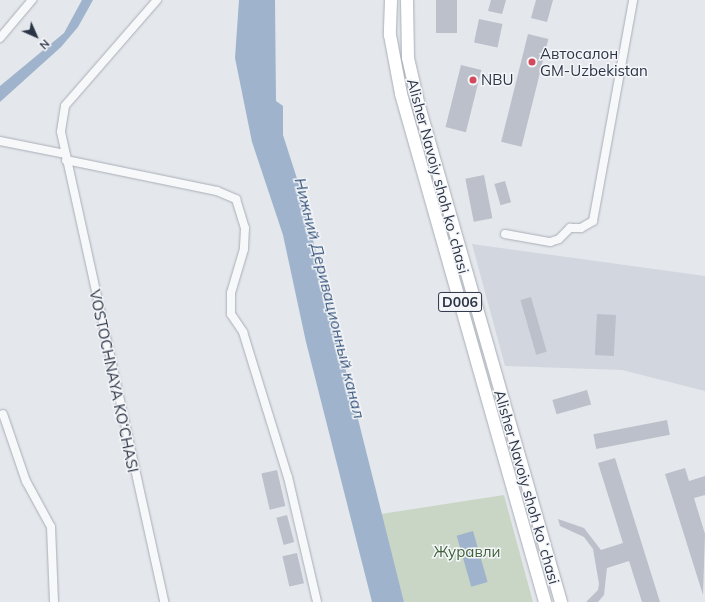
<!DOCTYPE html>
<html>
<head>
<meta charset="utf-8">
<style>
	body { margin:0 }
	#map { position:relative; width:705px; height:602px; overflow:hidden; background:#e4e7ec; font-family:Mulish,sans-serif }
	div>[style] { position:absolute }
	.built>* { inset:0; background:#d2d6de }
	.green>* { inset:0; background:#c9d6c5 }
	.water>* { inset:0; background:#9fb4cc; transform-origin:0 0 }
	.building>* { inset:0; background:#bbc0ca; transform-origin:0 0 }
	.roads { filter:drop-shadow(0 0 1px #a9aeb7) drop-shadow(0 0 1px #a9aeb7) }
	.street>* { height:8px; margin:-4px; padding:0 4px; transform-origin:4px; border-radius:4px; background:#f7f8fa }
	.primary>* { height:12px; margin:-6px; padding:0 6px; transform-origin:6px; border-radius:6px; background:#fff }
	.dots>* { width:11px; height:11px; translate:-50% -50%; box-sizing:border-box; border:2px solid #f4f6f9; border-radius:50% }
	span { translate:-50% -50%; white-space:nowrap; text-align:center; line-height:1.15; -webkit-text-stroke:3px #f4f6f9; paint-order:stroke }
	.shield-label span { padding:1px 3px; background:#f4f6f9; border:1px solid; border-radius:3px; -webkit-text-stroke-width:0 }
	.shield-label { font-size:14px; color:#2b3445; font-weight:700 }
	.poi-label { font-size:15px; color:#2b3445 }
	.left { translate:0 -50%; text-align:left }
	.street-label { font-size:15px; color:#2b3445 }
	.park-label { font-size:15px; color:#3f6138 }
	.water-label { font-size:16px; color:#34527a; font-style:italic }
	.north { position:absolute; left:16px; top:16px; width:40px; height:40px; -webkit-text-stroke:3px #f4f6f9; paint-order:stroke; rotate:135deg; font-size:11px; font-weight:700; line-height:16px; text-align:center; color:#2b3445 }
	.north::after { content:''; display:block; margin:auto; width:14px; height:18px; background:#2b3445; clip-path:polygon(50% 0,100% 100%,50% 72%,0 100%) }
</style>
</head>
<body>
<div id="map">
	<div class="built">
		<i style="clip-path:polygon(472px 244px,705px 276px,705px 391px,622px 370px,505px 366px)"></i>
	</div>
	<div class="green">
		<i style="clip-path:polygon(504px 495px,533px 602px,404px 602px,381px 514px)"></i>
	</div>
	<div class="water">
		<i style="clip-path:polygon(82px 0,93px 0,78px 27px,61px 47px,0 102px,0 86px,64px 33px)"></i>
		<i style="clip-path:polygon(239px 0,275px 0,276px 101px,283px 106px,283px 135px,300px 188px,404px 602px,372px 602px,306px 342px,283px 235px,252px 142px,235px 58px)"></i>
		<i style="left:473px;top:531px;width:53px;height:17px;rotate:74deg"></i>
	</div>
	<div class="building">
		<i style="left:436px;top:0;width:21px;height:33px"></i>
		<i style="clip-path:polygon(491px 0,506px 0,502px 14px,488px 11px)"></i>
		<i style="clip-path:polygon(536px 0,553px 0,547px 22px,531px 18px)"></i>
		<i style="left:479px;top:19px;width:24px;height:24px;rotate:12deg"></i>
		<i style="left:528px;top:34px;width:21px;height:111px;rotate:14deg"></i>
		<i style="left:461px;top:65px;width:21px;height:64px;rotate:14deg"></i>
		<i style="left:484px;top:175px;width:44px;height:19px;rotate:79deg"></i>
		<i style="left:505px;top:181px;width:22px;height:11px;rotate:74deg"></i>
		<i style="left:531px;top:297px;width:57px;height:11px;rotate:74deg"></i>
		<i style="left:597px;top:314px;width:19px;height:41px;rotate:3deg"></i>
		<i style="left:587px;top:390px;width:15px;height:36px;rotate:74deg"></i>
		<i style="left:667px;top:420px;width:15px;height:75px;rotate:79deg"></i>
		<i style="clip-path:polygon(615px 458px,660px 602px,642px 602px,629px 561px,607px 568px,604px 595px,598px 602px,586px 602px,598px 590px,599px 584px,593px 549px,584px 537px,560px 526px,558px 519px,584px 528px,601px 550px,623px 543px,598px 463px)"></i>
		<i style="clip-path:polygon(685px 468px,689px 481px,705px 476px,705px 495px,694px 498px,705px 534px,703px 595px,665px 474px)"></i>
		<i style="left:277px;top:470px;width:37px;height:16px;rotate:77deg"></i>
		<i style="left:287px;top:515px;width:28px;height:11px;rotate:75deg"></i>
		<i style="left:297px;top:553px;width:31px;height:15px;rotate:77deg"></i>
	</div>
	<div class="roads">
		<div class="street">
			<i style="left:157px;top:0;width:140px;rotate:131deg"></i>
			<i style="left:65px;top:106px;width:26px;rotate:99deg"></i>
			<i style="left:61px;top:132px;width:481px;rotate:77.6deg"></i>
			<i style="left:0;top:38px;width:50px;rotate:-49.9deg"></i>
			<i style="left:0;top:141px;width:66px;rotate:11.3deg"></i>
			<i style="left:66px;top:160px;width:154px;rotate:11.6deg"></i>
			<i style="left:217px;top:191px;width:21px;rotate:23deg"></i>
			<i style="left:236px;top:199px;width:30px;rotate:73deg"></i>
			<i style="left:245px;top:228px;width:21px;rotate:93deg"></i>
			<i style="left:244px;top:249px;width:46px;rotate:106.5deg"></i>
			<i style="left:231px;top:293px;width:21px;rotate:90deg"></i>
			<i style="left:231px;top:314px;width:22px;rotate:56deg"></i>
			<i style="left:243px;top:332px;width:152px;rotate:72.8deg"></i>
			<i style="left:288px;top:477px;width:128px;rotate:76.9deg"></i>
			<i style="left:505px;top:234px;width:46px;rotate:10.1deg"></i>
			<i style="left:550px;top:242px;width:9px;rotate:-18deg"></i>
			<i style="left:559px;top:239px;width:16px;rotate:-45deg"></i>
			<i style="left:570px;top:228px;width:11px"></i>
			<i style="left:581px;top:228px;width:14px;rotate:-30deg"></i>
			<i style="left:593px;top:221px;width:225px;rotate:-79.7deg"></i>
			<i style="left:3px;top:414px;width:71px;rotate:71.1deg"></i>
			<i style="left:26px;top:481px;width:52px;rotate:61.5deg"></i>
			<i style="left:51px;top:527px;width:75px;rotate:87.7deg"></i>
		</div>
		<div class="primary">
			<i style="left:391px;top:0;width:35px;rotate:92deg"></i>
			<i style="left:390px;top:35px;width:60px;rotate:79.4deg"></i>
			<i style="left:401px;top:94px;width:528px;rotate:74.17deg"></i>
			<i style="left:407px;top:0;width:58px;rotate:89deg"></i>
			<i style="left:408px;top:58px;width:49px;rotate:77.1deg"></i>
			<i style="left:419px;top:106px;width:516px;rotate:74.02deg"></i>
		</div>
	</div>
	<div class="dots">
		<i style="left:532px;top:62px;background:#d1495b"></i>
		<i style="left:473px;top:80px;background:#d1495b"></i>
	</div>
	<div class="shield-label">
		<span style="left:460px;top:302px">D006</span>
	</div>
	<div class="poi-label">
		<span class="left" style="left:540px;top:62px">Автосалон<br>GM-Uzbekistan</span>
		<span class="left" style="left:481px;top:80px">NBU</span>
	</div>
	<div class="street-label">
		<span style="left:438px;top:176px;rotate:75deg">Alisher Navoiy shoh koʻchasi</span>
		<span style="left:114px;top:381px;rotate:78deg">VOSTOCHNAYA KO‘CHASI</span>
		<span style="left:527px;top:487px;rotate:74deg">Alisher Navoiy shoh koʻchasi</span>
	</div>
	<div class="park-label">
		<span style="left:467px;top:552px">Журавли</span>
	</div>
	<div class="water-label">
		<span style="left:330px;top:298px;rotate:76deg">Нижний Деривационный канал</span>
	</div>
	<div class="north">N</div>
</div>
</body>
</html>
